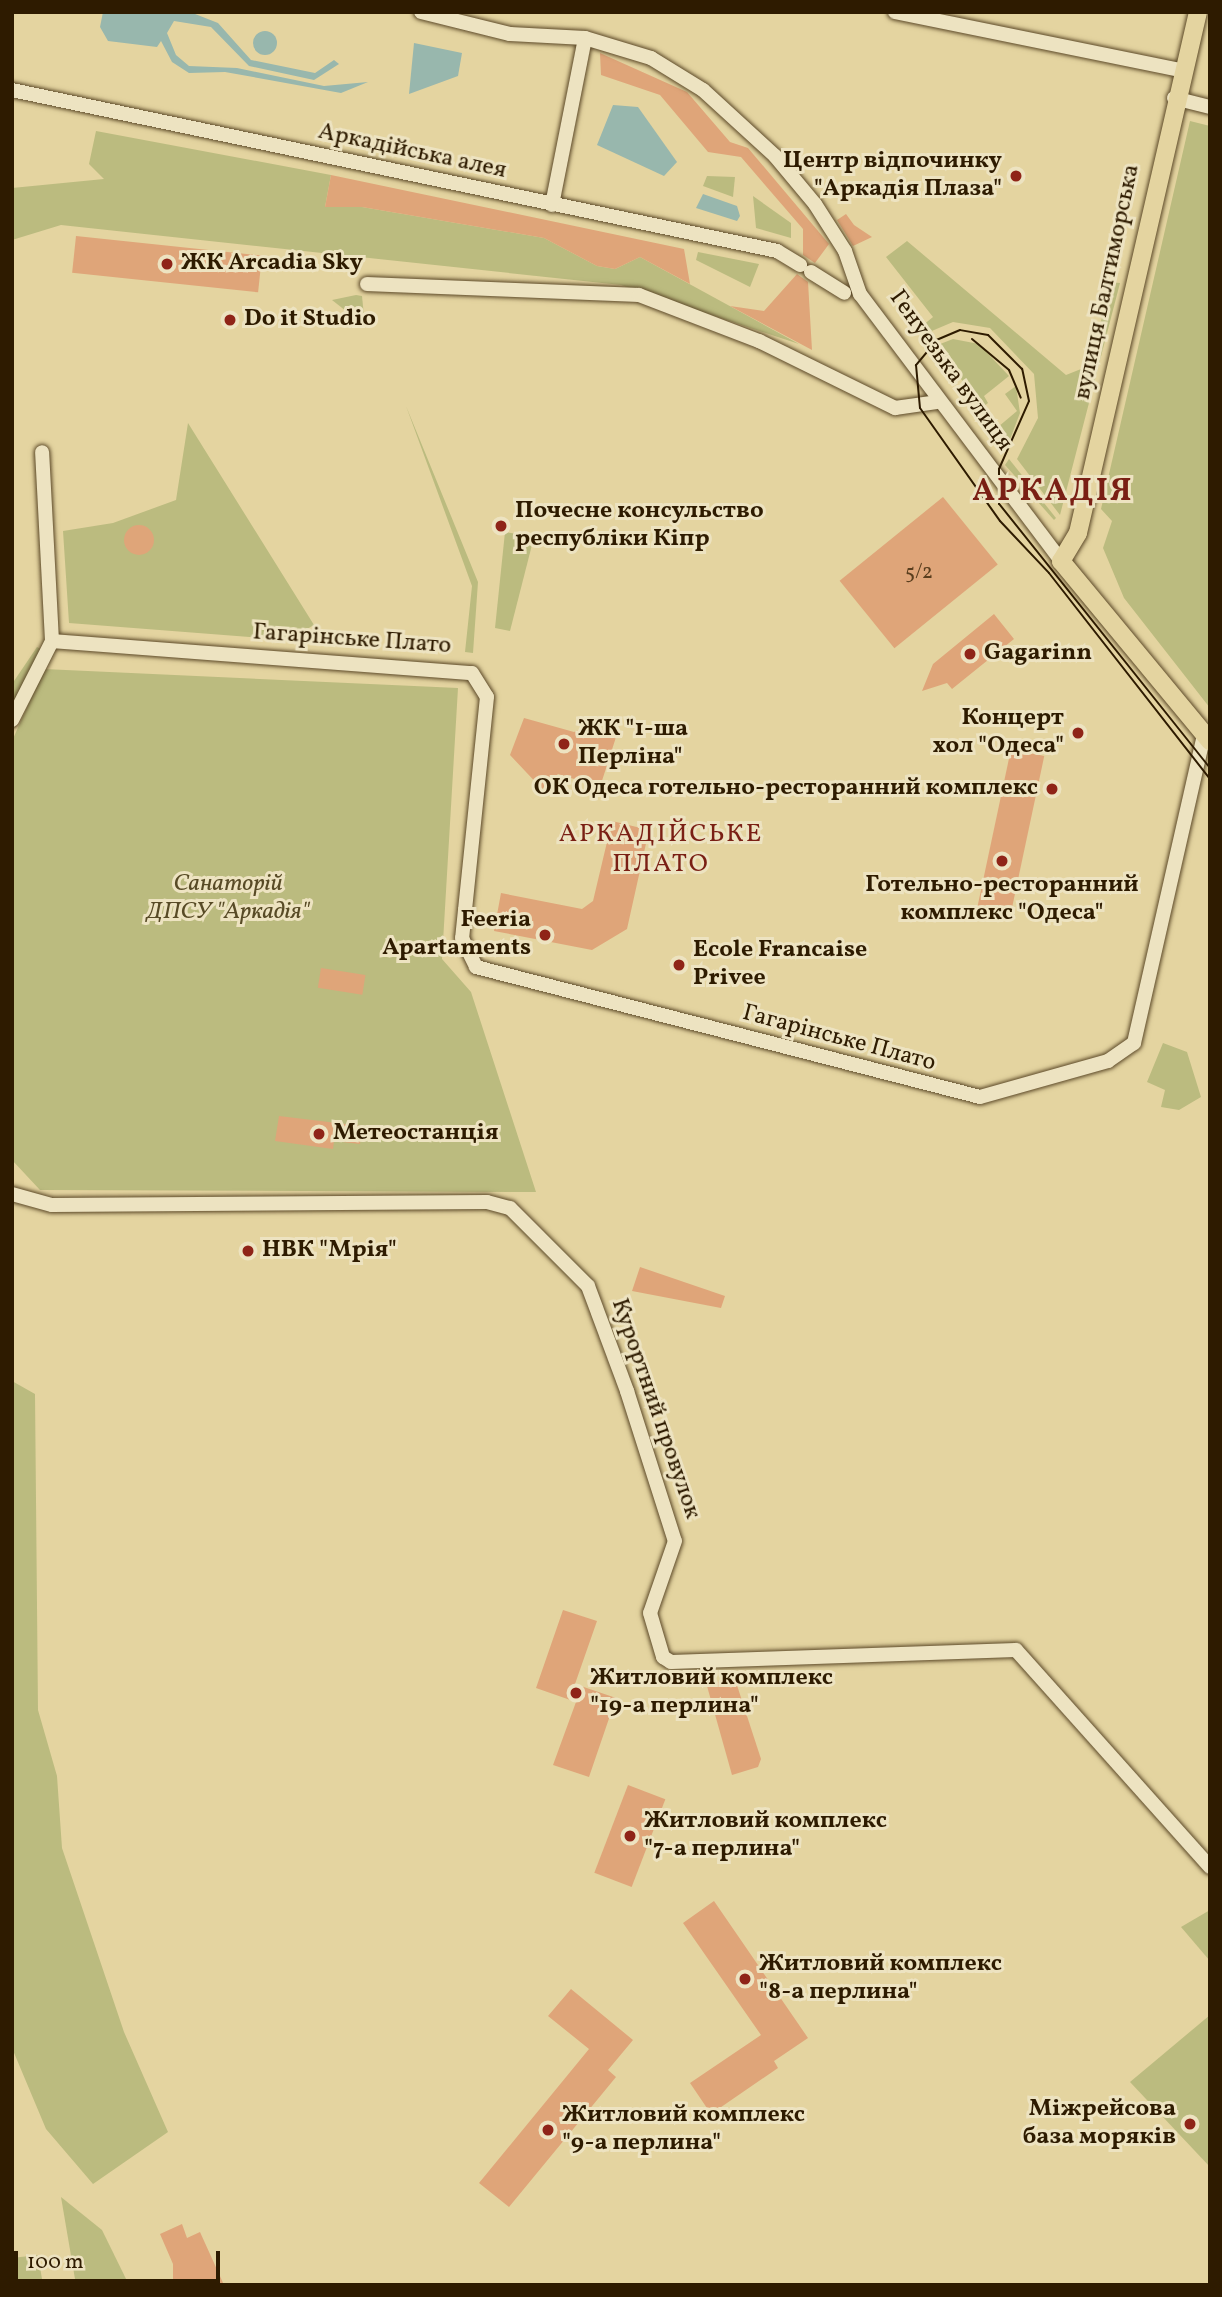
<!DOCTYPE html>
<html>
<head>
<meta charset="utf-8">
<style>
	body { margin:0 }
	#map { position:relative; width:1222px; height:2297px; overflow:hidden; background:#e4d4a0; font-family:Vollkorn,serif }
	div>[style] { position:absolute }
	.green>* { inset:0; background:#bbbb7f }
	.water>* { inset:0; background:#98b7ad }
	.round { border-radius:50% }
	.building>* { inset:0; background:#dfa579; transform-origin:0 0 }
	.roads { filter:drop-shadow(0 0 2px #5c4928) drop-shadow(0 0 2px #5c4928) }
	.minor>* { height:14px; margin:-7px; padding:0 7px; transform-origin:7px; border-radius:7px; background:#ede3c1 }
	.major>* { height:18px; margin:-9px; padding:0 9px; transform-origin:9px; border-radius:9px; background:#e4d4a0 }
	.tram>* { height:2px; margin:-1px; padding:0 1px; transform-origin:1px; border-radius:1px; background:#2e1b00 }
	.dots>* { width:19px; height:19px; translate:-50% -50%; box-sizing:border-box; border:4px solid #ede3c1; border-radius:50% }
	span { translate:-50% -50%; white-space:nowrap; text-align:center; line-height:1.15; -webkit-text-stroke:6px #ede3c1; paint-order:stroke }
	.number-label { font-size:21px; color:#5a3e1e }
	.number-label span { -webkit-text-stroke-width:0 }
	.street-label { font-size:24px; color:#2e1b00 }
	.poi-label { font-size:24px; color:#2e1b00; font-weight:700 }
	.right { translate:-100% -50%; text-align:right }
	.left { translate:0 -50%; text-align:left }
	.park-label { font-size:24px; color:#584b26; font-style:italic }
	.neighbourhood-label { font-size:26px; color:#7a1f14; letter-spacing:2px }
	.district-label { font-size:32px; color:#7a1f14; font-weight:700; letter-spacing:2px }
	.frame { position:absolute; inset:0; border:14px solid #2e1b00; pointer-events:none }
	.scale { position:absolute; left:14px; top:2251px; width:206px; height:32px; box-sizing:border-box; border:4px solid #2e1b00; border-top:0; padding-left:9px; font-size:21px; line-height:24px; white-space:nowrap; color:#2e1b00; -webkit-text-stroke:5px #ede3c1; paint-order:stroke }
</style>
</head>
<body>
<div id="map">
	<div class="green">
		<i style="clip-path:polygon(1190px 121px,1210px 126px,1210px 708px,1124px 598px,1103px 548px,1112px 521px,1101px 509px)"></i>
		<i style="clip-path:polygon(96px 131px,331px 175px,325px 207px,362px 207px,544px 238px,597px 266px,615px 269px,640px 257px,799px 344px,621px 285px,61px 225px,12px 240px,12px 188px,104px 179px,89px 164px)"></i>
		<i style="clip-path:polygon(707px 176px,735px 177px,733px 197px,703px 186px)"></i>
		<i style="clip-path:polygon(753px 196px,791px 223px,791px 238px,756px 228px)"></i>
		<i style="clip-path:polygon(907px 241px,1066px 375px,1091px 365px,1110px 282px,1120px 283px,1060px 515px,1017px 459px,1038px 418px,1034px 374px,990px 328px,953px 322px,927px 333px,922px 326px,933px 317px,886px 257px)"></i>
		<i style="clip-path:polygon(698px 252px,759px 264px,750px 287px,696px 260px)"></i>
		<i style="clip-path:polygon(362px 296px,365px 326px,332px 300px,356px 295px)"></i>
		<i style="clip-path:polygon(953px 339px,979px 344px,1009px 376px,984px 396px,988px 403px,983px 407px,935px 346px)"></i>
		<i style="clip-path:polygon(1016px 386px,1020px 413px,1009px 442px,998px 427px,1017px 411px,1005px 394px)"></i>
		<i style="clip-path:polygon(406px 406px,478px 582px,473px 653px,465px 652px,472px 586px)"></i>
		<i style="clip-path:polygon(188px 423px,314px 625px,288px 640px,69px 623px,63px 531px,113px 523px,176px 500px)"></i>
		<i style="clip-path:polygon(1009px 459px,1056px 518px,1054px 520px,1005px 465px)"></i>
		<i style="clip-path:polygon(505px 532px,534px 537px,510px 631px,495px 628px)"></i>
		<i style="clip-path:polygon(37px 647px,43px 650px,12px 712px,12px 684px)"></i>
		<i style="clip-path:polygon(44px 669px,458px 688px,442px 959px,471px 992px,536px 1192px,40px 1190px,12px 1160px,12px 741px)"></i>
		<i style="clip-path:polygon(1163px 1043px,1187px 1052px,1201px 1097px,1179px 1110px,1161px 1107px,1165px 1090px,1147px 1082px)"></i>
		<i style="clip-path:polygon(12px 1381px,35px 1394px,38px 1710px,57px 1776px,62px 1848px,124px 2032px,168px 2132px,93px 2184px,46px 2129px,12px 2048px)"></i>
		<i style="clip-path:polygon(1210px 1910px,1210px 1961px,1181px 1927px)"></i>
		<i style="clip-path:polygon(1210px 2015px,1210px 2167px,1130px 2082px)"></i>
		<i style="clip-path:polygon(61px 2197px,102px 2230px,129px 2285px,76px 2285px)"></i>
		<i style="clip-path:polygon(38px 2255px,43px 2285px,12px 2285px,12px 2258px)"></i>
	</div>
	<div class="water">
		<i style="clip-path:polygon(103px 12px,190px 12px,218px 23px,251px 60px,315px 73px,334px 60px,339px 64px,314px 80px,249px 66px,211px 27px,174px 21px,167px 33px,176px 55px,189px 66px,237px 68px,324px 86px,368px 82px,341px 93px,225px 72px,189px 73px,172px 62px,161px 41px,157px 47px,108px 41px,100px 27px)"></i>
		<i class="round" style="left:253px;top:31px;width:24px;height:24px"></i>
		<i style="clip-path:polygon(414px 43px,462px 53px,458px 76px,409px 94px)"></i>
		<i style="clip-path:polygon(613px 105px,638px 107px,677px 162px,664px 176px,597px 145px)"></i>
		<i style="clip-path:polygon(703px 194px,737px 206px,740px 216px,737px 221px,696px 208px)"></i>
	</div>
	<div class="building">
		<i style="clip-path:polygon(600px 53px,687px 92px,730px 142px,748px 148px,829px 244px,815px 263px,803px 255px,803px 229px,741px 157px,708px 152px,660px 95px,601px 75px)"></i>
		<i style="clip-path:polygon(331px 175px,684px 249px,690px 284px,640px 257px,615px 269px,597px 266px,544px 238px,362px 207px,325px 207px)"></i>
		<i style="clip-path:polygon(846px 214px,854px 225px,872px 237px,853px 246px,837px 220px)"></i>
		<i style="left:76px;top:236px;width:187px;height:37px;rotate:6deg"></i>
		<i style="clip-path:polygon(797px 274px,808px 282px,812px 350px,730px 306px,764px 311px)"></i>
		<i style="left:943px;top:497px;width:87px;height:133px;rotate:51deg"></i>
		<i class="round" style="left:124px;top:525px;width:30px;height:30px"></i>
		<i style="clip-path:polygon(994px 614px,1014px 639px,952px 689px,947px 683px,922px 691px,933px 664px)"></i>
		<i style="clip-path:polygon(524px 718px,574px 732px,589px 725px,617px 734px,600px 787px,558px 774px,542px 789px,510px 755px)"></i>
		<i style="left:1011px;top:749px;width:34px;height:169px;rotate:12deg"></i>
		<i style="clip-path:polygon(612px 821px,649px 830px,627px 929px,592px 950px,494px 931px,501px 893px,582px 909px,593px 901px)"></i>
		<i style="left:321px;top:968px;width:45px;height:20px;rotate:9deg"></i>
		<i style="clip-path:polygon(279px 1116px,362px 1126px,360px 1144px,334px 1141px,333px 1149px,275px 1141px)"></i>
		<i style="clip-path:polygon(640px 1267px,725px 1296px,721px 1308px,632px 1291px)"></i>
		<i style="clip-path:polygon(563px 1610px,597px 1621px,575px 1684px,616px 1698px,589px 1777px,553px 1765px,576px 1702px,536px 1688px)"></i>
		<i style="clip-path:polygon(734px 1676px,761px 1759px,758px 1767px,732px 1775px,707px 1686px)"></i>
		<i style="left:628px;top:1785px;width:40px;height:94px;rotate:21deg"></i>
		<i style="clip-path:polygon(714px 1901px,808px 2038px,774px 2061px,778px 2068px,711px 2114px,690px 2083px,761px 2035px,683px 1923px)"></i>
		<i style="clip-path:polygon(571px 1989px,633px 2040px,608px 2070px,616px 2077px,509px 2207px,479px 2183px,589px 2049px,548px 2016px)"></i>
		<i style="clip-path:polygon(182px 2224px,187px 2238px,200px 2232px,224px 2285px,173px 2285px,173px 2264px,160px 2234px)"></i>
	</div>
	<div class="roads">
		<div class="minor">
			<i style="left:421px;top:12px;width:92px;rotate:13.9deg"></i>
			<i style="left:510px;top:34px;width:75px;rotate:3.1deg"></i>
			<i style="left:585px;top:38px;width:69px;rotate:16.9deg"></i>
			<i style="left:651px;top:58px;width:61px;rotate:31.6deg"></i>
			<i style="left:703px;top:90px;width:98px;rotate:42.5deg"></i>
			<i style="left:775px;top:156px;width:62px;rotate:50.2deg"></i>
			<i style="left:815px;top:204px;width:56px;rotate:57.4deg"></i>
			<i style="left:845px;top:251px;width:46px;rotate:70.8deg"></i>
			<i style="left:860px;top:294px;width:334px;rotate:53deg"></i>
			<i style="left:895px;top:12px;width:292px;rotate:11.5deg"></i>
			<i style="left:12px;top:90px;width:782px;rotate:11.88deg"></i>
			<i style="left:777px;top:251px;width:27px;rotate:31deg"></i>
			<i style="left:1174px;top:98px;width:37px;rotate:14deg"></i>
			<i style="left:552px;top:205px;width:170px;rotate:-78.8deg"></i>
			<i style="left:811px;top:272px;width:39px;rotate:32deg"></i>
			<i style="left:367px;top:284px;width:272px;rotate:2.3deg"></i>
			<i style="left:639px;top:295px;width:129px;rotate:21deg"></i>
			<i style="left:759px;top:341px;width:152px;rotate:26.2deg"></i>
			<i style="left:895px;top:408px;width:42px;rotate:-8.1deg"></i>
			<i style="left:52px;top:641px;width:421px;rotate:4.4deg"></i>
			<i style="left:472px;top:673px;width:28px;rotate:58deg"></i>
			<i style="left:487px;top:697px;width:242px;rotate:95.9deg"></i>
			<i style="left:462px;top:938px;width:32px;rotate:64deg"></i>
			<i style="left:476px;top:967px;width:520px;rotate:14.46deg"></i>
			<i style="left:980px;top:1097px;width:133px;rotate:-15.7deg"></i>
			<i style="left:1108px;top:1061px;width:32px;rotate:-35deg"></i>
			<i style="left:1134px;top:1043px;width:317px;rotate:-77.2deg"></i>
			<i style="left:12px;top:720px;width:89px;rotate:-63.1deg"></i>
			<i style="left:52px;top:641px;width:189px;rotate:-93deg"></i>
			<i style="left:12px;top:1194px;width:41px;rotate:15.4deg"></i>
			<i style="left:52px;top:1205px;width:435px;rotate:-0.4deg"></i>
			<i style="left:487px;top:1202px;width:24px;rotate:15deg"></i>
			<i style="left:510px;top:1208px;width:110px;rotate:45deg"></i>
			<i style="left:588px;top:1286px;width:112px;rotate:69.6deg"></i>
			<i style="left:627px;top:1391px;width:157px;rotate:72.3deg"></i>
			<i style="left:675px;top:1541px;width:76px;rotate:109.1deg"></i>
			<i style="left:650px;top:1613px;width:46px;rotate:73.5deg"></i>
			<i style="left:663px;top:1657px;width:9px;rotate:32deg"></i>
			<i style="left:671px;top:1662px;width:345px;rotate:-2deg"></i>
			<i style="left:1016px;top:1650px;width:291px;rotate:48.2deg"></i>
		</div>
		<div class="major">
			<i style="left:1198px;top:12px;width:535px;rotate:102.97deg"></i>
			<i style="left:1078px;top:533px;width:33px;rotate:121deg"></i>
			<i style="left:1061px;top:561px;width:234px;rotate:50.4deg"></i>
		</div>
	</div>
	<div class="tram">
		<i style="left:972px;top:339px;width:48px;rotate:40deg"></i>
		<i style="left:1009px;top:370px;width:30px;rotate:67deg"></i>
		<i style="left:1210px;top:768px;width:338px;rotate:-128.6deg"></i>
		<i style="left:999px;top:504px;width:35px;rotate:-90deg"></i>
		<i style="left:999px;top:469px;width:74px;rotate:-66.2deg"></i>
		<i style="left:1029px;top:401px;width:33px;rotate:-102deg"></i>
		<i style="left:1022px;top:369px;width:48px;rotate:-135deg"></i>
		<i style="left:988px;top:335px;width:28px;rotate:-170deg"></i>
		<i style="left:960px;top:330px;width:25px;rotate:157deg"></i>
		<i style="left:937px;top:340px;width:33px;rotate:130deg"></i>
		<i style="left:916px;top:365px;width:43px;rotate:84.7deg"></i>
		<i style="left:920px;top:408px;width:138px;rotate:54.7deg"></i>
		<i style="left:1000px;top:521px;width:71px;rotate:46.7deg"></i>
		<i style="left:1049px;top:573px;width:261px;rotate:52deg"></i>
	</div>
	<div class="dots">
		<i style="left:1016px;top:176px;background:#8f2418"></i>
		<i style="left:167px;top:264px;background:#8f2418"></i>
		<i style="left:230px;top:320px;background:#8f2418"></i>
		<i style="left:501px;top:526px;background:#8f2418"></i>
		<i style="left:970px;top:654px;background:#8f2418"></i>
		<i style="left:1078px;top:733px;background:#8f2418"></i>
		<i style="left:564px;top:744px;background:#8f2418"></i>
		<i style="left:1052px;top:789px;background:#8f2418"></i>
		<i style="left:1002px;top:861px;background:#8f2418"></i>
		<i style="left:545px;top:935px;background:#8f2418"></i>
		<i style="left:679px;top:965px;background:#8f2418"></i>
		<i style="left:319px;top:1134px;background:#8f2418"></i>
		<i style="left:248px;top:1251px;background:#8f2418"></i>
		<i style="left:576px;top:1693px;background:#8f2418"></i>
		<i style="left:630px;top:1836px;background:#8f2418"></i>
		<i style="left:745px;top:1979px;background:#8f2418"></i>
		<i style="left:1190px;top:2124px;background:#8f2418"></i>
		<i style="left:548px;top:2130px;background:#8f2418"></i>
	</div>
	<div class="number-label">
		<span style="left:919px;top:573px">5/2</span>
	</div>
	<div class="street-label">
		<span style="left:412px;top:152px;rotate:12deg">Аркадійська алея</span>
		<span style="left:1108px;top:282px;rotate:-78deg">вулиця Балтиморська</span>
		<span style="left:950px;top:371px;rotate:54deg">Генуезька вулиця</span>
		<span style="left:352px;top:640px;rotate:4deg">Гагарінське Плато</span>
		<span style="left:839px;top:1039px;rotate:15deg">Гагарінське Плато</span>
		<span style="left:655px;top:1409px;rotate:71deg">Курортний провулок</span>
	</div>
	<div class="poi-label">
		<span class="right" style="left:1002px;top:176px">Центр відпочинку<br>"Аркадія Плаза"</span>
		<span class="left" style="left:181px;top:264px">ЖК Arcadia Sky</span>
		<span class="left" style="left:244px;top:320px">Do it Studio</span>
		<span class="left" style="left:515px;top:526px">Почесне консульство<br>республіки Кіпр</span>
		<span class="left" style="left:984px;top:654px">Gagarinn</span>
		<span class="right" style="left:1064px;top:733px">Концерт<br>хол "Одеса"</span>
		<span class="left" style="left:578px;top:744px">ЖК "1-ша<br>Перліна"</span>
		<span class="right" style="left:1038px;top:789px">ОК Одеса готельно-ресторанний комплекс</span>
		<span style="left:1002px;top:900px">Готельно-ресторанний<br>комплекс "Одеса"</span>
		<span class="right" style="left:531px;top:935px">Feeria<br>Apartaments</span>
		<span class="left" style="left:693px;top:965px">Ecole Francaise<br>Privee</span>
		<span class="left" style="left:333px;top:1134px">Метеостанція</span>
		<span class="left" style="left:262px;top:1251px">НВК "Мрія"</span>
		<span class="left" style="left:590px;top:1693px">Житловий комплекс<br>"19-а перлина"</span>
		<span class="left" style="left:644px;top:1836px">Житловий комплекс<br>"7-а перлина"</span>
		<span class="left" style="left:759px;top:1979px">Житловий комплекс<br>"8-а перлина"</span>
		<span class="right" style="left:1176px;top:2124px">Міжрейсова<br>база моряків</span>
		<span class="left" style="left:562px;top:2130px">Житловий комплекс<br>"9-а перлина"</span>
	</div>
	<div class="park-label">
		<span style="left:228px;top:899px">Санаторій<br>ДПСУ "Аркадія"</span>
	</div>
	<div class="neighbourhood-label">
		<span style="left:661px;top:850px">АРКАДІЙСЬКЕ<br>ПЛАТО</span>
	</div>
	<div class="district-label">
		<span style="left:1053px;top:492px">АРКАДІЯ</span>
	</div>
	<div class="frame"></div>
	<div class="scale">100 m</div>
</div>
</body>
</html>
